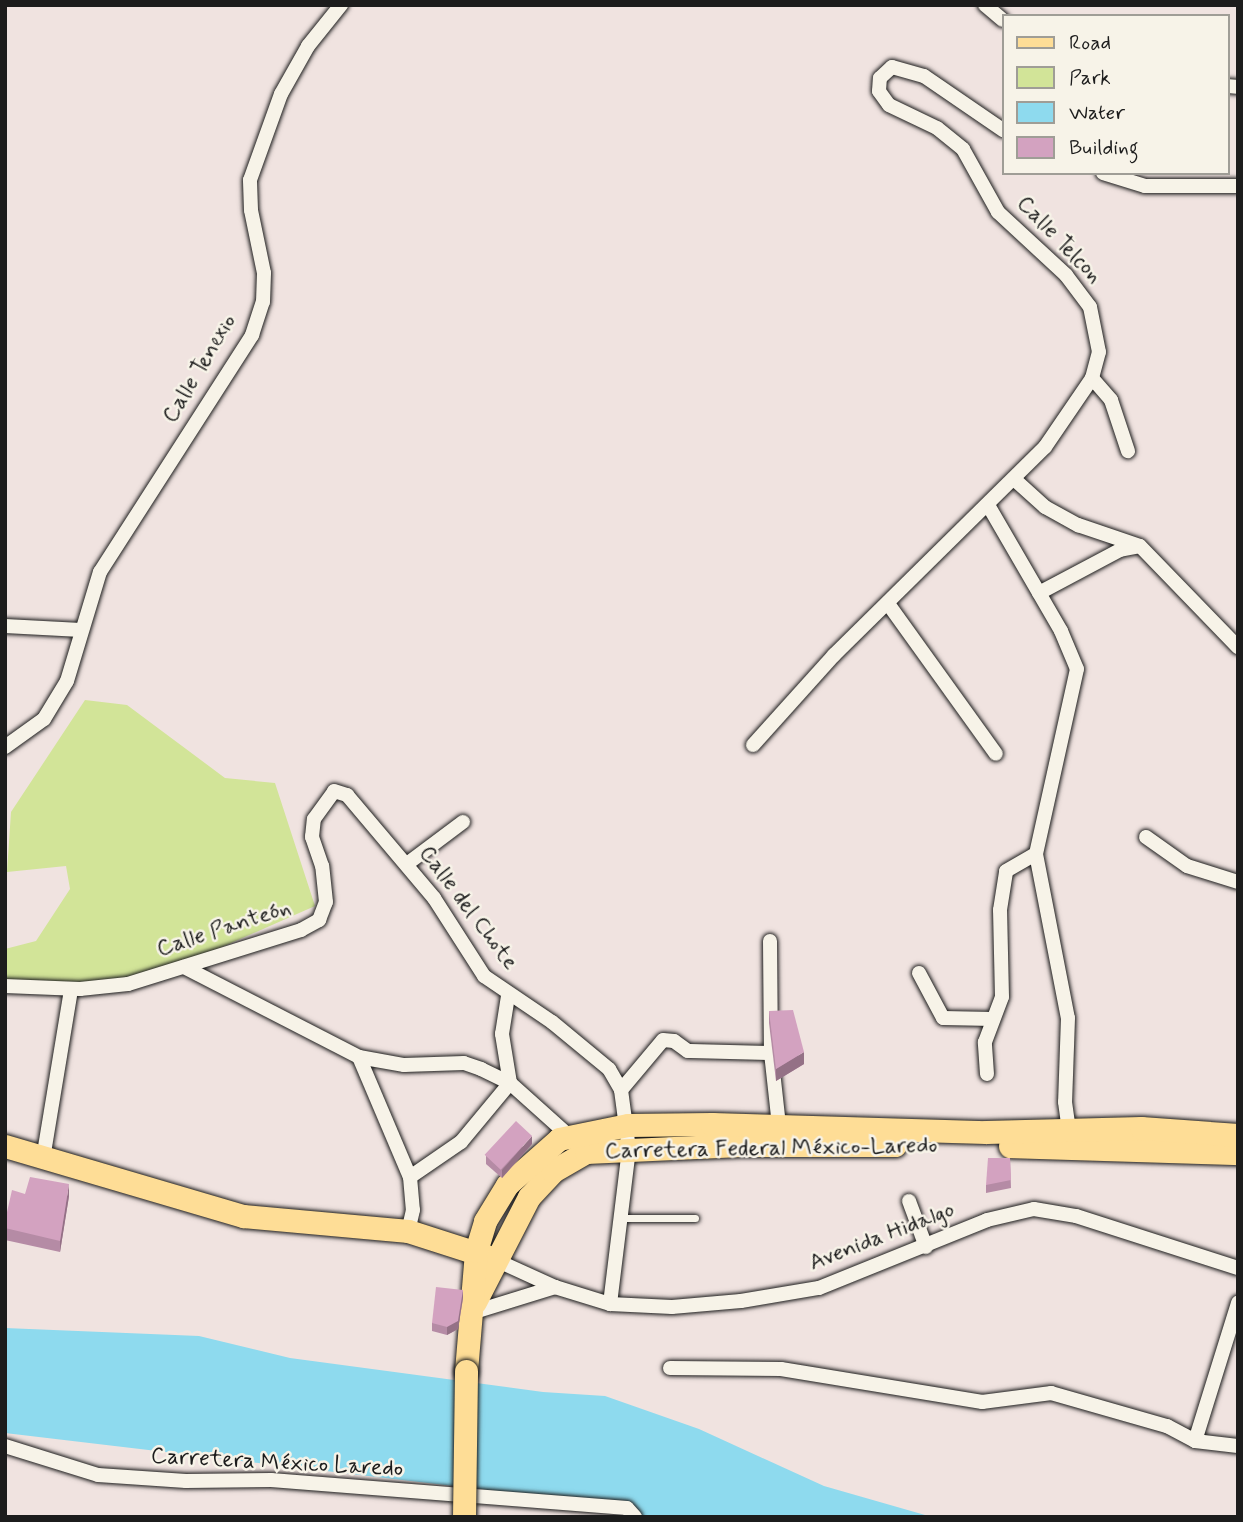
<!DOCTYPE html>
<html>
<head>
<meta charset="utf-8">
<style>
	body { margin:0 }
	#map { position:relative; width:1243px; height:1522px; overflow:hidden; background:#f0e3e0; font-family:Mynerve,sans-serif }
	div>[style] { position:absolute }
	.green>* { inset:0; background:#d2e498 }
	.water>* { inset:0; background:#8edaee }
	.roads { filter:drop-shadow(0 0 2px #1c1c1c) drop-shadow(0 0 2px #1c1c1c) }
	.lane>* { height:7px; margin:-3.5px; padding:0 3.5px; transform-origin:3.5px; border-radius:3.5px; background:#f7f3e8 }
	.street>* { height:14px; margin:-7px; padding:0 7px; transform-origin:7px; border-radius:7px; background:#f7f3e8 }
	.primary>* { height:23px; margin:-11.5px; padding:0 11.5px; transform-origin:11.5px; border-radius:11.5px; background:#fedd96 }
	.bridges { filter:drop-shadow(0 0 2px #1c1c1c) drop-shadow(0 0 2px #1c1c1c) }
	.primary-bridge>* { height:23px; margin:-11.5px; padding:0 11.5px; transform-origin:11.5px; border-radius:11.5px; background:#fedd96 }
	.wall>* { inset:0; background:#b58ba5 }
	.shaded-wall>* { inset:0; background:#947186 }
	.building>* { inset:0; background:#d3a2c0; transform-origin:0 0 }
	span { translate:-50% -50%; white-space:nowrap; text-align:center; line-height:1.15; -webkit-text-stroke:5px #f7f3e8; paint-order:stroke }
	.street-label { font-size:23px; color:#1c1c1c }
	.frame { position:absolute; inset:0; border:7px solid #1c1c1c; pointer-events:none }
	.legend { position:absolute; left:1002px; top:14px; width:228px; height:161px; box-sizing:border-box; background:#f7f3e8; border:2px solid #9f9d96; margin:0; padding:9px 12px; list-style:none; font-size:21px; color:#1c1c1c }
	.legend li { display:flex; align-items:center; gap:14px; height:35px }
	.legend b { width:35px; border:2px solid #9f9d96 }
</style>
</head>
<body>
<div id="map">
	<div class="green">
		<i style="clip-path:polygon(85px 700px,127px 705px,225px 778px,275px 783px,315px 906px,152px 978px,5px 990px,5px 949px,36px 941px,70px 889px,66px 866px,7px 872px,11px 812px)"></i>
	</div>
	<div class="water">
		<i style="clip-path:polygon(5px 1328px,199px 1336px,290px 1358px,543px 1392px,605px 1396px,699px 1429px,824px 1486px,932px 1517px,640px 1517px,521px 1494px,5px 1433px)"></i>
	</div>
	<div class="roads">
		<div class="lane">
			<i style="left:624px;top:1218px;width:71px"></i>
		</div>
		<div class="street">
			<i style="left:985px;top:5px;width:23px;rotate:40deg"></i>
			<i style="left:1227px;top:86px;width:11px;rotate:5deg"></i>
			<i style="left:1103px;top:173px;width:44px;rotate:17.2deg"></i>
			<i style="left:1145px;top:186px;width:93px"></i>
			<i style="left:1092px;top:378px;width:29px;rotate:49deg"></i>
			<i style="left:1111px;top:400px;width:54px;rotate:71.6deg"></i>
			<i style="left:1014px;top:479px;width:42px;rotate:42.1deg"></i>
			<i style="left:1045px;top:507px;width:38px;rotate:29deg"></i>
			<i style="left:1078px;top:525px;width:65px;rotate:18.7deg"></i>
			<i style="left:988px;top:505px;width:146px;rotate:59.9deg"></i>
			<i style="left:1061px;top:631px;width:41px;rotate:67.2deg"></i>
			<i style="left:1077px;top:669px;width:189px;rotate:102.5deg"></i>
			<i style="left:1036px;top:854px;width:167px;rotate:79deg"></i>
			<i style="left:1068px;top:1018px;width:84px;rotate:92deg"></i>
			<i style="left:1065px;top:1102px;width:28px;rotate:82deg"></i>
			<i style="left:1039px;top:593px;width:92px;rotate:-28deg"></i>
			<i style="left:1120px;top:550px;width:20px;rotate:-11deg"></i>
			<i style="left:1140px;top:546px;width:141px;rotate:45.9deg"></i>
			<i style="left:889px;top:605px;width:183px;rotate:54.3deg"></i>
			<i style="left:5px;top:626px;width:76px;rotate:3deg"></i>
			<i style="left:753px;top:745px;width:121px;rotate:-48deg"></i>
			<i style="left:834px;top:655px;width:296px;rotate:-44.6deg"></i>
			<i style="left:1045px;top:447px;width:83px;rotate:-55.7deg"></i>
			<i style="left:1092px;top:378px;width:27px;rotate:-75deg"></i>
			<i style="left:1099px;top:352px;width:46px;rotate:-101.3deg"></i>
			<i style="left:1090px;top:307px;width:40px;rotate:-127deg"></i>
			<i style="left:1066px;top:275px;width:93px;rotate:-137.2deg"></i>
			<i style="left:998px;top:212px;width:72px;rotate:-119.1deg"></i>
			<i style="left:963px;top:149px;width:33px;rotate:-141deg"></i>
			<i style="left:937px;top:128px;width:53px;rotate:-154.4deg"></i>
			<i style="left:889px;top:105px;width:17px;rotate:-126deg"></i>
			<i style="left:879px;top:91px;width:13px;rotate:-86deg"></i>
			<i style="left:880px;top:78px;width:16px;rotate:-43deg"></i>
			<i style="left:892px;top:67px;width:33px;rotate:16deg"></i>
			<i style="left:924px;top:76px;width:96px;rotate:34.4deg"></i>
			<i style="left:5px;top:747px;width:48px;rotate:-35.7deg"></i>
			<i style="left:44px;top:719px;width:44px;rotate:-58.8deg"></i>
			<i style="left:67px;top:681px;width:114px;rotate:-73.2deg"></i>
			<i style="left:100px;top:572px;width:282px;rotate:-57.3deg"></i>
			<i style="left:252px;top:335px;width:35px;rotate:-72deg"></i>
			<i style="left:263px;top:302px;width:29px;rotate:-88deg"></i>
			<i style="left:264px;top:273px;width:64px;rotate:-101.7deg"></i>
			<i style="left:251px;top:210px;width:30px;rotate:-92deg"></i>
			<i style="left:250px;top:180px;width:91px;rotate:-70.2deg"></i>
			<i style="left:281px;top:94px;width:55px;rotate:-60.6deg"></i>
			<i style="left:308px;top:46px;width:53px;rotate:-51.2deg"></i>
			<i style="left:1146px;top:837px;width:50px;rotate:35.3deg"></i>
			<i style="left:1187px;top:866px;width:53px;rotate:17.4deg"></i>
			<i style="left:407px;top:864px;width:70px;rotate:-36.9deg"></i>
			<i style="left:770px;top:941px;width:112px;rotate:89.5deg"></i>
			<i style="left:771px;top:1053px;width:73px;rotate:83.7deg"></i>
			<i style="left:184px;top:967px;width:197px;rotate:27.2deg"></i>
			<i style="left:359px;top:1057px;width:130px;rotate:67deg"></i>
			<i style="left:410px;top:1177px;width:33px;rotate:85deg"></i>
			<i style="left:413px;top:1210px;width:22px;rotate:103deg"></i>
			<i style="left:919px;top:973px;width:51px;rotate:61.9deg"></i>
			<i style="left:943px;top:1018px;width:50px;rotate:1.1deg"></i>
			<i style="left:5px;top:986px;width:75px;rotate:2.3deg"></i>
			<i style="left:80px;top:989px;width:48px;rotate:-5.9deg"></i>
			<i style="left:128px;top:984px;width:181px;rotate:-17.3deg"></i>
			<i style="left:301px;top:930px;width:21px;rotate:-29deg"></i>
			<i style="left:319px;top:920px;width:19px;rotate:-69deg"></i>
			<i style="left:326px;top:902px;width:36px;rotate:-96deg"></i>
			<i style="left:322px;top:866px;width:31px;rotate:-109deg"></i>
			<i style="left:312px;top:837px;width:18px;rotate:-84deg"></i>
			<i style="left:314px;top:819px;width:34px;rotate:-54deg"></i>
			<i style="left:334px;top:791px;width:14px;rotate:17deg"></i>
			<i style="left:347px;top:795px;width:135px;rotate:49.8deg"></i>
			<i style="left:434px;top:898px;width:93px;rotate:57.3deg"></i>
			<i style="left:484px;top:976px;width:82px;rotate:34.1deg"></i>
			<i style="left:552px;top:1022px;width:74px;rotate:39.5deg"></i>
			<i style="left:609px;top:1069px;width:24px;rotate:60deg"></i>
			<i style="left:621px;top:1090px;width:60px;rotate:82.3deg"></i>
			<i style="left:629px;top:1149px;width:156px;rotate:97deg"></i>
			<i style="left:359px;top:1057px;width:46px;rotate:10.1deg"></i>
			<i style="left:404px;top:1065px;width:60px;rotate:-1.9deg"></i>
			<i style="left:464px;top:1063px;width:18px;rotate:19deg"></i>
			<i style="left:481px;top:1069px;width:32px;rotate:26deg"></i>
			<i style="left:510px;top:1083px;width:79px;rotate:41.9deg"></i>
			<i style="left:987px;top:1074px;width:32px;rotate:-94deg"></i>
			<i style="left:985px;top:1042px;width:48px;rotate:-69.3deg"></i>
			<i style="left:1002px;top:997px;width:87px;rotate:-91.3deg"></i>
			<i style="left:1000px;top:910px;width:39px;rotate:-81deg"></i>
			<i style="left:1006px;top:871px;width:34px;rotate:-30deg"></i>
			<i style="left:621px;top:1090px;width:65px;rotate:-50deg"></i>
			<i style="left:663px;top:1040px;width:11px;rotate:5deg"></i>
			<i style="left:674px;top:1041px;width:17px;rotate:36deg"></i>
			<i style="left:688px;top:1051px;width:83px;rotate:1.4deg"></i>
			<i style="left:43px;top:1159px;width:172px;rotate:-80.6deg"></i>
			<i style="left:410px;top:1177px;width:62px;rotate:-34.5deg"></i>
			<i style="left:461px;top:1142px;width:77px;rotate:-50.3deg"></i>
			<i style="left:510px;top:1083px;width:50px;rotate:-99.3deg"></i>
			<i style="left:502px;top:1034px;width:38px;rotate:-81deg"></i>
			<i style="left:909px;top:1201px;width:49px;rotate:69.7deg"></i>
			<i style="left:498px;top:1261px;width:63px;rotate:24.5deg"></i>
			<i style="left:555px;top:1287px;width:58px;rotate:17.2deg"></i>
			<i style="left:610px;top:1304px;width:62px;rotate:2.8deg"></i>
			<i style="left:672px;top:1307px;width:69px;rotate:-5deg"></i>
			<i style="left:741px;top:1301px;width:79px;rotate:-9.5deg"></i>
			<i style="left:819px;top:1288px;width:181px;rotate:-22deg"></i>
			<i style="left:987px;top:1220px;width:48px;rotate:-13.2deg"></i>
			<i style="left:1034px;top:1209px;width:43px;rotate:9.5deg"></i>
			<i style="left:1076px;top:1216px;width:170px;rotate:17.8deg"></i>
			<i style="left:471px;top:1313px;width:88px;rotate:-17.2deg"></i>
			<i style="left:670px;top:1368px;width:111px;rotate:0.5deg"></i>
			<i style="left:781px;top:1369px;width:204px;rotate:9.3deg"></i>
			<i style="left:982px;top:1402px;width:70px;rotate:-7.4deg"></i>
			<i style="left:1051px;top:1393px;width:121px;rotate:15.9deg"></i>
			<i style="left:1167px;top:1426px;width:32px;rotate:28deg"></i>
			<i style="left:1195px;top:1441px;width:43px;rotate:6.6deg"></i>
			<i style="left:1195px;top:1441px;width:145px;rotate:-72.7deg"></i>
			<i style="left:5px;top:1446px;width:97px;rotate:17.3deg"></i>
			<i style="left:98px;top:1475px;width:88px;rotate:3.9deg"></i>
			<i style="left:186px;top:1481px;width:85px;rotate:-0.7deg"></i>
			<i style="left:271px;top:1480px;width:357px;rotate:4.5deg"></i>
			<i style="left:627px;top:1508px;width:12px;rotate:48deg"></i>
		</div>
		<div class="primary">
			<i style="left:5px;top:1146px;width:248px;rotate:16.4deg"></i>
			<i style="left:243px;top:1216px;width:166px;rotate:5.2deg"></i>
			<i style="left:408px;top:1231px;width:85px;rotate:17.8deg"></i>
			<i style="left:1010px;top:1146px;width:228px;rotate:1.8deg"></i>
			<i style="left:475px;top:1302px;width:118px;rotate:-62.8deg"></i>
			<i style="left:529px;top:1197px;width:35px;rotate:-47deg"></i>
			<i style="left:553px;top:1171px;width:38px;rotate:-30deg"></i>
			<i style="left:586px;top:1152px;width:154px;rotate:-2.6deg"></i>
			<i style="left:740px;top:1145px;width:155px"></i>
			<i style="left:466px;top:1371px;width:120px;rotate:-85.2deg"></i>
			<i style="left:476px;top:1251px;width:31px;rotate:-73deg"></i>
			<i style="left:485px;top:1221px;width:42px;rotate:-58.6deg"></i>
			<i style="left:507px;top:1185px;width:69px;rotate:-41.5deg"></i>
			<i style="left:559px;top:1139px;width:70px;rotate:-11.5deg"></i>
			<i style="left:628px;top:1125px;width:84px;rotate:-0.7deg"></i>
			<i style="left:712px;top:1124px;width:274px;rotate:1.7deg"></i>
			<i style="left:986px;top:1132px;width:155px;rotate:-1.5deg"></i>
			<i style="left:1141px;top:1128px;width:97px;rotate:4.1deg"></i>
		</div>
	</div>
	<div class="bridges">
		<div class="primary-bridge">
			<i style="left:464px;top:1517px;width:146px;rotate:-89.2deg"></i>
		</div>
	</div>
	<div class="wall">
		<i style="clip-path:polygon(769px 1011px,804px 1064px,776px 1081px,769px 1023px)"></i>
		<i style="clip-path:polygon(532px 1144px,502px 1178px,486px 1164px,486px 1156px)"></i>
		<i style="clip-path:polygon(1010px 1158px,1011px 1188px,986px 1193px,986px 1185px)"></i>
		<i style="clip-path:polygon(25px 1194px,69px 1196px,60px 1252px,5px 1240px,5px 1228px)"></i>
		<i style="clip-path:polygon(463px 1298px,458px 1329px,447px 1335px,432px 1331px,432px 1323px)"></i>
	</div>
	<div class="shaded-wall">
		<i style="clip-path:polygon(804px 1052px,804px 1064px,776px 1081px,776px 1069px)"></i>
		<i style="clip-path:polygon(532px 1136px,532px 1144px,502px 1178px,502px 1170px)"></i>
		<i style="clip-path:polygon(69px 1184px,69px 1196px,60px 1252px,60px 1241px)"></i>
		<i style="clip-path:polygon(463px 1290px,463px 1298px,458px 1329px,447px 1335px,447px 1327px)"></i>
	</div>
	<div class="building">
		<i style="clip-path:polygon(793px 1010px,804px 1052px,776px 1069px,769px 1011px)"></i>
		<i style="left:516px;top:1121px;width:22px;height:46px;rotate:43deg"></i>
		<i style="clip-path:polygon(988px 1158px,1010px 1158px,1011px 1180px,986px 1185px)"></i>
		<i style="clip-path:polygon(30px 1177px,69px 1184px,60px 1241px,5px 1228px,5px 1221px,12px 1190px,25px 1194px)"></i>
		<i style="clip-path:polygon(436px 1287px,463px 1290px,458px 1321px,447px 1327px,432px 1323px)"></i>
	</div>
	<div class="street-label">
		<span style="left:1059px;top:240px;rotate:46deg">Calle Telcon</span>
		<span style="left:200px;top:369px;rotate:-59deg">Calle Tenexio</span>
		<span style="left:468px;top:908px;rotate:53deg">Calle del Chote</span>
		<span style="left:224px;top:929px;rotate:-18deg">Calle Panteón</span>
		<span style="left:771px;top:1149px;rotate:-1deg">Carretera Federal México-Laredo</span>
		<span style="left:882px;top:1237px;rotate:-21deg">Avenida Hidalgo</span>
		<span style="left:277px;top:1463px;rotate:3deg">Carretera México Laredo</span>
	</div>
	<div class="frame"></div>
	<ul class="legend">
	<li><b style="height:9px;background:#fedd96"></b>Road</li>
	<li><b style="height:19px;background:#d2e498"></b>Park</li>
	<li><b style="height:19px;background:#8edaee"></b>Water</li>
	<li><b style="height:19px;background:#d3a2c0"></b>Building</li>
	</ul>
</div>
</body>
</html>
